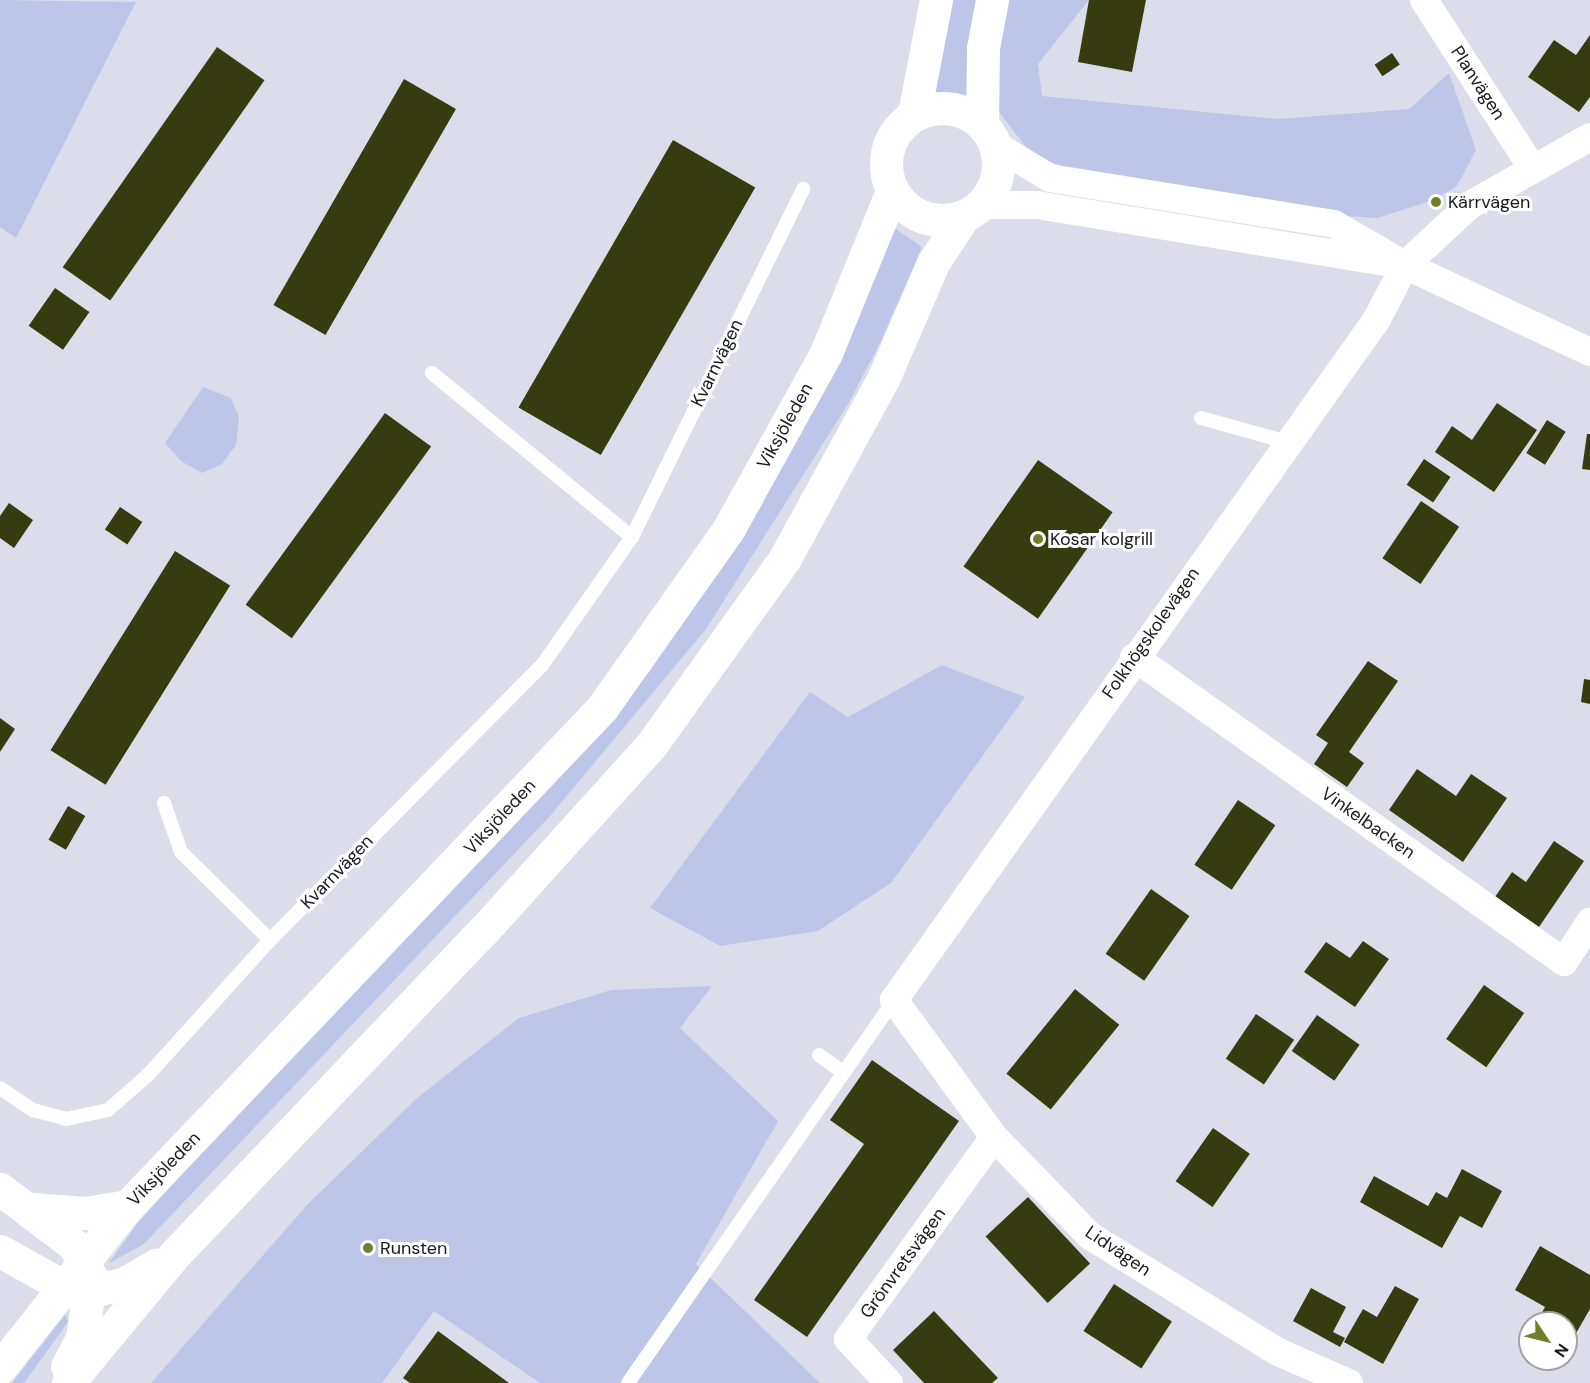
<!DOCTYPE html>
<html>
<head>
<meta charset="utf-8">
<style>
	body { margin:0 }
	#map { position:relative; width:1590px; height:1383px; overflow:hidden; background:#dbdeea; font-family:"DM Sans",sans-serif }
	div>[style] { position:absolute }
	.green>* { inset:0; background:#bdc6e9 }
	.building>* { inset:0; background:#363c10; transform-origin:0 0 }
	.lane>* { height:14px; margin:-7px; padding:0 7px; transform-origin:7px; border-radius:7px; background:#fff }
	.street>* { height:28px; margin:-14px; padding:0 14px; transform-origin:14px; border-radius:14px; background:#fff }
	.secondary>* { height:33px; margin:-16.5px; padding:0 16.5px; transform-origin:16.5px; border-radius:16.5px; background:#fff }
	.secondary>.ring { margin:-16.5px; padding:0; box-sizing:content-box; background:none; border:33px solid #fff; border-radius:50% }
	.dots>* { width:16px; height:16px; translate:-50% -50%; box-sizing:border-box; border:3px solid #fff; border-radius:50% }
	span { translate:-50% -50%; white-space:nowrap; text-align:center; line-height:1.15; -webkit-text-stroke:6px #fff; paint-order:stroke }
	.street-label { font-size:18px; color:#18191d }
	.poi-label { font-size:18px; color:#18191d }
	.left { translate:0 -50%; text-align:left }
	.north { position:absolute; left:1518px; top:1311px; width:60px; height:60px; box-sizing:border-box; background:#fff; border:2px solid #a3a3a5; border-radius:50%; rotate:125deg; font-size:16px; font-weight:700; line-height:24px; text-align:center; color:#18191d }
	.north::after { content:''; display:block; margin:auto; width:21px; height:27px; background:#737e2a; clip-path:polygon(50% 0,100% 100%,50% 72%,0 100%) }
</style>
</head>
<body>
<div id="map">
	<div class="green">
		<i style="clip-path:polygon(0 0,136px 2px,16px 238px,0 227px)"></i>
		<i style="clip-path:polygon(951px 0,976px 0,969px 99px,957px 93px,930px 95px,938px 81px)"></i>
		<i style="clip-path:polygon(1008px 0,1089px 0,1038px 64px,1042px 96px,1278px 119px,1409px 109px,1449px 73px,1476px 150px,1457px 186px,1434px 200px,1377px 218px,1328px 215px,1064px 167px,1032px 155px,996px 108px,989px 68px)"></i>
		<i style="clip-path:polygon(893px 227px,922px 247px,881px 341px,848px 404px,706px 629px,550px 816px,144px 1244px,109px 1263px,137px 1224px,213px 1139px,616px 715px,650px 671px,747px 526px)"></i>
		<i style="clip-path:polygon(203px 387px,231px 398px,239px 417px,236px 445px,222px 464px,202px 473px,181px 461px,165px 443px)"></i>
		<i style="clip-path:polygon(942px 665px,1025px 697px,891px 883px,818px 931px,720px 946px,650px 908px,810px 692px,848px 717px)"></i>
		<i style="clip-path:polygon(712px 986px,680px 1028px,778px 1121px,696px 1264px,820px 1383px,540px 1383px,434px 1311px,382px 1383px,151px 1383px,308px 1204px,417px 1098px,519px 1018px,611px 990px)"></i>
		<i style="clip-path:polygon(65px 1315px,68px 1322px,24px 1383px,12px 1383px)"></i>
	</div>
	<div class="building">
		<i style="clip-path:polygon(1089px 0,1146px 0,1132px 72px,1078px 62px)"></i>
		<i style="clip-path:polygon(1590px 35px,1590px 97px,1579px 112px,1528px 77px,1554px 40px,1576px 55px)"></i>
		<i style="left:217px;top:47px;width:58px;height:269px;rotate:35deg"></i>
		<i style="left:1392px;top:53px;width:14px;height:21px;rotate:56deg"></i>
		<i style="left:404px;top:79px;width:60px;height:261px;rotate:30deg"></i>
		<i style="left:673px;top:140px;width:95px;height:309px;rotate:30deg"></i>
		<i style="left:55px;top:288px;width:42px;height:46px;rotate:35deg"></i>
		<i style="clip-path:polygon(1497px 403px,1537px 430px,1494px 492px,1435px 452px,1452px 426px,1472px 440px)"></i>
		<i style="left:385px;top:413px;width:57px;height:237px;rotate:36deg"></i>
		<i style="left:1547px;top:420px;width:22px;height:39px;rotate:32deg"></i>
		<i style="clip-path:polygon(1587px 434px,1590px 434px,1590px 470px,1582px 469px)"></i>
		<i style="left:1424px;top:459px;width:32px;height:31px;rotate:34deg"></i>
		<i style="left:1038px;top:460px;width:91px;height:130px;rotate:35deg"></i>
		<i style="left:1421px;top:501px;width:46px;height:69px;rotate:34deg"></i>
		<i style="clip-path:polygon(9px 503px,33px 520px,14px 548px,0 538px,0 516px)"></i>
		<i style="left:120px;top:507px;width:27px;height:27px;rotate:34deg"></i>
		<i style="left:175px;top:551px;width:65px;height:235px;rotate:32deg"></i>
		<i style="clip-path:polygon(1368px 661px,1398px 681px,1349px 752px,1364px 763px,1347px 787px,1314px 764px,1328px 743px,1316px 735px)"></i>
		<i style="clip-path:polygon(1584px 679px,1590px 680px,1590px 704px,1581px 702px)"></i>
		<i style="clip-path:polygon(0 718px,15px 729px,0 752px)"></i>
		<i style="clip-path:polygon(1417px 769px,1456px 796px,1471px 774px,1507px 798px,1463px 862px,1389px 810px)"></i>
		<i style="left:1238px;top:800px;width:45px;height:78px;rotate:34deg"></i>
		<i style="left:68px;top:806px;width:20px;height:39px;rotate:30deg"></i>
		<i style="clip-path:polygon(1554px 841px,1584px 861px,1539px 927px,1495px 897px,1512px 872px,1526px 882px)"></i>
		<i style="left:1151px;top:889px;width:47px;height:79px;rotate:35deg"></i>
		<i style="clip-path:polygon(1363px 941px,1389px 959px,1355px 1007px,1304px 972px,1326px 942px,1350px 958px)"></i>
		<i style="left:1484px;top:985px;width:49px;height:66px;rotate:35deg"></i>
		<i style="left:1075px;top:989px;width:57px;height:109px;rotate:39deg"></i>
		<i style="left:1256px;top:1014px;width:46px;height:54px;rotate:34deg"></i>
		<i style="left:1317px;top:1015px;width:52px;height:44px;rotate:35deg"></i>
		<i style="clip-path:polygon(872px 1060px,959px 1121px,807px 1337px,754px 1300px,864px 1144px,830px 1120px)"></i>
		<i style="left:1213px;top:1128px;width:45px;height:65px;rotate:35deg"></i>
		<i style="clip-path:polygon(1462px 1169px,1502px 1191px,1482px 1228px,1460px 1216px,1442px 1248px,1360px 1202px,1374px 1176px,1428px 1206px,1436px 1192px,1447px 1198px)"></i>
		<i style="left:1028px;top:1197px;width:91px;height:58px;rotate:47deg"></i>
		<i style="clip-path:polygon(1540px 1246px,1590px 1275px,1590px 1309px,1571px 1342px,1566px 1340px,1566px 1323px,1536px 1323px,1545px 1307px,1515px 1290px)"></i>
		<i style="left:1114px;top:1284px;width:69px;height:56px;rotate:33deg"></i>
		<i style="clip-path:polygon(1395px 1286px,1419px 1299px,1383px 1364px,1344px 1342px,1363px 1309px,1377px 1317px)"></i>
		<i style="clip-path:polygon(1311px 1288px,1346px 1307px,1333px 1332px,1345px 1338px,1340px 1347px,1293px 1321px)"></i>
		<i style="clip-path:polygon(934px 1311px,998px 1378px,992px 1383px,924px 1383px,893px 1350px)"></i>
		<i style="clip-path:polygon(438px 1331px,509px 1383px,410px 1383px,403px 1378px)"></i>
		<i style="clip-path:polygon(1530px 1333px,1530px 1353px,1521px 1348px)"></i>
	</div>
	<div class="lane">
		<i style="left:432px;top:373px;width:259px;rotate:39.4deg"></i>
		<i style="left:1201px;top:418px;width:89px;rotate:15.6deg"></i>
		<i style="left:164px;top:803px;width:52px;rotate:70.9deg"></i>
		<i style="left:181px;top:852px;width:125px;rotate:44.7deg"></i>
		<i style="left:819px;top:1055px;width:31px;rotate:36deg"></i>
		<i style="left:0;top:1088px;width:40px;rotate:34deg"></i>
		<i style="left:33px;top:1110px;width:34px;rotate:15deg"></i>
		<i style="left:66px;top:1119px;width:43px;rotate:-12.1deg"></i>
		<i style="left:108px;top:1110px;width:53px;rotate:-41.2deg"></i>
		<i style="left:148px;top:1075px;width:182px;rotate:-47.9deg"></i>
		<i style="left:270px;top:940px;width:388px;rotate:-45.3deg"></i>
		<i style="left:543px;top:664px;width:155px;rotate:-55deg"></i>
		<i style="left:632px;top:537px;width:388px;rotate:-63.8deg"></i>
		<i style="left:628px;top:1383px;width:466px;rotate:-55.2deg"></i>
	</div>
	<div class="street">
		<i style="left:1424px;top:0;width:197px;rotate:57.2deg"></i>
		<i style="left:995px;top:145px;width:64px;rotate:31deg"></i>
		<i style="left:1050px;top:178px;width:288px;rotate:9.2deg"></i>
		<i style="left:1334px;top:224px;width:82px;rotate:30deg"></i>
		<i style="left:1405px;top:265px;width:204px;rotate:25.2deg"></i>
		<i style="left:982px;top:205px;width:55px"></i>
		<i style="left:1037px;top:205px;width:365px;rotate:9.3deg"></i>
		<i style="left:1134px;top:657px;width:527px;rotate:35.35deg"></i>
		<i style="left:1564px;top:962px;width:48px;rotate:-57deg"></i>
		<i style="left:889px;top:1383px;width:60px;rotate:-133deg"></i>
		<i style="left:848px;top:1339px;width:249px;rotate:-54.1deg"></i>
		<i style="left:1349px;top:1383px;width:77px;rotate:-156.4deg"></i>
		<i style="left:1278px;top:1352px;width:221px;rotate:-148.3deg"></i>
		<i style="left:1090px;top:1236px;width:138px;rotate:-134.1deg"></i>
		<i style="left:994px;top:1137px;width:170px;rotate:-126.1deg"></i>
		<i style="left:894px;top:1000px;width:835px;rotate:-54.65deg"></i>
		<i style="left:1377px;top:319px;width:61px;rotate:-62.6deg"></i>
		<i style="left:1405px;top:265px;width:88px;rotate:-42.7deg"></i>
		<i style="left:1470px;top:205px;width:138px;rotate:-29.5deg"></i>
	</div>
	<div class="secondary">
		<i class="ring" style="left:886px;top:108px;width:79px;height:79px"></i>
		<i style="left:914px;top:114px;width:116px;rotate:-79.1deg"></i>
		<i style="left:982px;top:123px;width:75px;rotate:-89.2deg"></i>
		<i style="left:983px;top:48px;width:49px;rotate:-79.4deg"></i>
		<i style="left:0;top:1189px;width:93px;rotate:37.1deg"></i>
		<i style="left:74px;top:1245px;width:36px;rotate:62deg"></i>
		<i style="left:91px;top:1277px;width:62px;rotate:98.4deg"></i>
		<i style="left:82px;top:1338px;width:32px;rotate:118deg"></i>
		<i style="left:32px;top:1209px;width:53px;rotate:4.3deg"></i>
		<i style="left:85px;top:1213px;width:44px;rotate:-9.2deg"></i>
		<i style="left:0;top:1251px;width:88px;rotate:29.2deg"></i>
		<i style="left:77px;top:1294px;width:47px;rotate:-12.3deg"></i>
		<i style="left:123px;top:1284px;width:39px;rotate:-30deg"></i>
		<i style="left:0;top:1368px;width:206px;rotate:-51.7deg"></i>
		<i style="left:128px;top:1206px;width:688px;rotate:-46.41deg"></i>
		<i style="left:602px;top:708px;width:218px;rotate:-54.7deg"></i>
		<i style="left:728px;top:530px;width:202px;rotate:-61deg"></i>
		<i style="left:826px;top:353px;width:175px;rotate:-67.8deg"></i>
		<i style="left:68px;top:1383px;width:168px;rotate:-50.3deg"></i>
		<i style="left:175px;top:1254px;width:448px;rotate:-46.4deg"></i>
		<i style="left:484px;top:930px;width:251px;rotate:-47.9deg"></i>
		<i style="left:652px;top:744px;width:229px;rotate:-54.4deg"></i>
		<i style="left:785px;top:558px;width:206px;rotate:-61.3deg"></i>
		<i style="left:884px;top:377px;width:124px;rotate:-66.7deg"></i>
		<i style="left:933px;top:263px;width:56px;rotate:-56.6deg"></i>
	</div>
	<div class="dots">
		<i style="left:1436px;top:202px;background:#737e2a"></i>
		<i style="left:1038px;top:539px;background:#737e2a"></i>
		<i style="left:368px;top:1248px;background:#737e2a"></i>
	</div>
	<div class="street-label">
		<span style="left:1478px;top:83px;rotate:57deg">Planvägen</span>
		<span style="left:717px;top:363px;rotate:-64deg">Kvarnvägen</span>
		<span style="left:785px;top:426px;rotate:-61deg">Viksjöleden</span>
		<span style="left:1151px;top:633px;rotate:-55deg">Folkhögskolevägen</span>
		<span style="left:500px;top:817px;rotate:-47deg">Viksjöleden</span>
		<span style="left:1368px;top:823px;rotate:35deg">Vinkelbacken</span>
		<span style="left:337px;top:872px;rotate:-46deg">Kvarnvägen</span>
		<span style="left:164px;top:1169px;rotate:-46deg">Viksjöleden</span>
		<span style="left:1118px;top:1251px;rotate:34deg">Lidvägen</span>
		<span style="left:903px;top:1263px;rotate:-54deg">Grönvretsvägen</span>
	</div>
	<div class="poi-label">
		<span class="left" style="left:1448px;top:202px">Kärrvägen</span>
		<span class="left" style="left:1050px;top:539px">Kosar kolgrill</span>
		<span class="left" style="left:380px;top:1248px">Runsten</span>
	</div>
	<div class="north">N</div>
</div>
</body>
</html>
